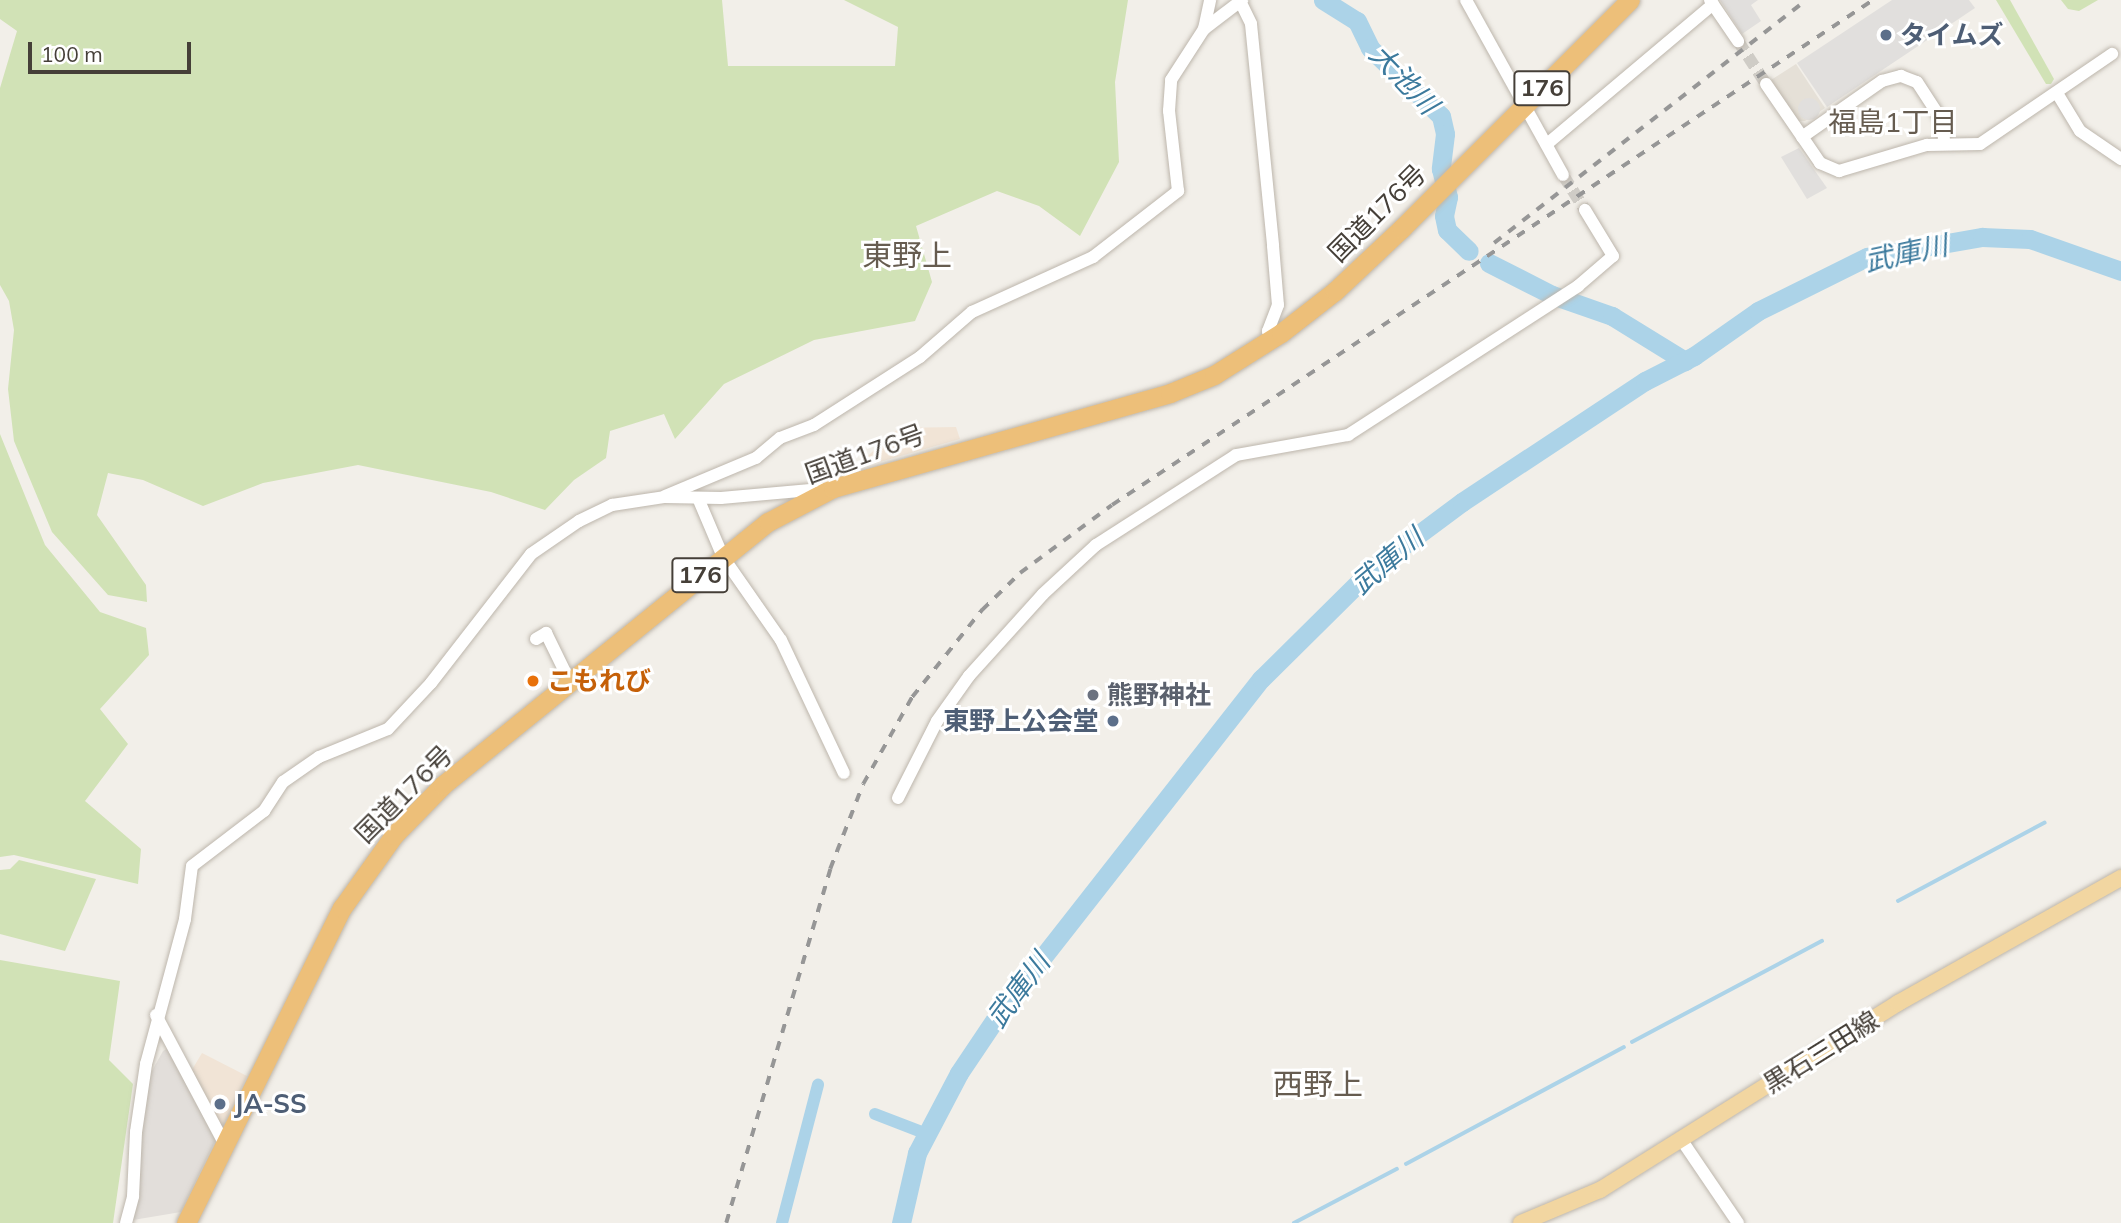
<!DOCTYPE html>
<html>
<head>
<meta charset="utf-8">
<style>
	body { margin:0 }
	#map { position:relative; width:2121px; height:1223px; overflow:hidden; background:#f2efe9; font-family:Mulish,"Noto Sans JP",sans-serif }
	div>[style] { position:absolute }
	.residential>* { inset:0; background:#e5e0d7 }
	.commercial>* { inset:0; background:#f1e4d6 }
	.industrial>* { inset:0; background:#e2deda }
	.green>* { inset:0; background:#d1e2b6 }
	.parking>* { inset:0; background:#e1dfdd }
	.round { border-radius:50% }
	.stream>* { height:3.5px; margin:-1.75px; padding:0 1.75px; transform-origin:1.75px; border-radius:1.75px; background:#acd3e8 }
	.canal>* { height:12px; margin:-6px; padding:0 6px; transform-origin:6px; border-radius:6px; background:#acd3e8 }
	.river>* { height:19px; margin:-9.5px; padding:0 9.5px; transform-origin:9.5px; border-radius:9.5px; background:#acd3e8 }
	.minor-tunnel>* { height:12px; margin-top:-6px; transform-origin:0; background:repeating-linear-gradient(90deg,#cfccc6 0 12px,transparent 0 18px) }
	.roads { filter:drop-shadow(0 0 2px #bdb6ac) drop-shadow(0 0 2px #bdb6ac) }
	.minor>* { height:12px; margin:-6px; padding:0 6px; transform-origin:6px; border-radius:6px; background:#fff }
	.major>* { height:16px; margin:-8px; padding:0 8px; transform-origin:8px; border-radius:8px; background:#f2d6a1 }
	.highway>* { height:19px; margin:-9.5px; padding:0 9.5px; transform-origin:9.5px; border-radius:9.5px; background:#edbf79 }
	.rail>* { height:3.5px; margin-top:-1.75px; transform-origin:0; background:repeating-linear-gradient(90deg,#969696 0 9px,transparent 0 18px) }
	.dots>* { width:19px; height:19px; translate:-50% -50%; box-sizing:border-box; border:4px solid #fff; border-radius:50% }
	span { translate:-50% -50%; white-space:nowrap; text-align:center; line-height:1.15; -webkit-text-stroke:6px #fff; paint-order:stroke }
	.shield-label span { padding:2px 5px; background:#fff; border:2px solid; border-radius:5px; -webkit-text-stroke-width:0 }
	.shield-label { font-size:24px; color:#453f38; font-weight:700 }
	.service-label { font-size:26px; color:#4e5e75; font-weight:700 }
	.left { translate:0 -50%; text-align:left }
	.right { translate:-100% -50%; text-align:right }
	.street-label { font-size:26px; color:#453f38 }
	.food-label { font-size:26px; color:#c56008; font-weight:700 }
	.worship-label { font-size:26px; color:#5b616d; font-weight:700 }
	.water-label { font-size:28px; color:#3c7a9d; font-style:italic }
	.neighbourhood-label { font-size:28px; color:#665c50 }
	.quarter-label { font-size:30px; color:#665c50 }
	.scale { position:absolute; left:28px; top:42px; width:163px; height:32px; box-sizing:border-box; border:4px solid #453f38; border-top:0; padding-left:9px; font-size:21px; line-height:24px; white-space:nowrap; color:#453f38; -webkit-text-stroke:5px #fff; paint-order:stroke }
</style>
</head>
<body>
<div id="map">
	<div class="residential">
		<i style="clip-path:polygon(1796px 64px,1825px 108px,1805px 121px,1797px 121px,1771px 80px)"></i>
	</div>
	<div class="commercial">
		<i style="clip-path:polygon(956px 427px,960px 439px,852px 470px,899px 428px)"></i>
		<i style="clip-path:polygon(202px 1053px,247px 1076px,221px 1132px,190px 1073px)"></i>
	</div>
	<div class="industrial">
		<i style="clip-path:polygon(170px 1047px,217px 1137px,181px 1212px,133px 1220px,147px 1080px,163px 1051px)"></i>
	</div>
	<div class="green">
		<i style="clip-path:polygon(0 0,722px 0,728px 66px,895px 66px,898px 27px,844px 0,1128px 0,1115px 82px,1119px 162px,1080px 236px,1039px 206px,997px 191px,916px 226px,932px 282px,915px 321px,814px 340px,724px 384px,675px 439px,664px 414px,610px 431px,606px 458px,574px 480px,545px 510px,491px 492px,358px 465px,263px 483px,203px 506px,143px 480px,108px 473px,97px 515px,146px 585px,147px 602px,108px 595px,52px 532px,14px 441px,8px 389px,14px 330px,9px 301px,0 285px,0 88px,17px 31px,0 19px)"></i>
		<i style="clip-path:polygon(1996px 0,2010px 0,2054px 79px,2051px 84px,2046px 84px)"></i>
		<i style="clip-path:polygon(2061px 0,2098px 0,2079px 11px,2068px 9px)"></i>
		<i style="clip-path:polygon(0 434px,45px 545px,100px 612px,146px 628px,149px 655px,100px 709px,128px 744px,85px 801px,141px 849px,138px 884px,14px 855px,0 857px)"></i>
		<i style="clip-path:polygon(19px 860px,96px 879px,65px 951px,0 934px,0 870px,10px 869px)"></i>
		<i style="clip-path:polygon(0 960px,120px 981px,109px 1060px,133px 1084px,113px 1223px,0 1223px)"></i>
	</div>
	<div class="parking">
		<i style="clip-path:polygon(1720px 0,1758px 0,1751px 5px,1761px 21px,1742px 34px)"></i>
		<i style="clip-path:polygon(1892px 0,1969px 0,1975px 8px,1827px 107px,1797px 63px)"></i>
		<i class="round" style="left:1798px;top:98px;width:22px;height:22px"></i>
		<i style="clip-path:polygon(1799px 148px,1827px 188px,1807px 199px,1781px 157px)"></i>
	</div>
	<div class="stream">
		<i style="left:1898px;top:901px;width:166px;rotate:-28.1deg"></i>
		<i style="left:1632px;top:1042px;width:215px;rotate:-28deg"></i>
		<i style="left:1406px;top:1164px;width:247px;rotate:-28.2deg"></i>
		<i style="left:1294px;top:1223px;width:116px;rotate:-27.7deg"></i>
	</div>
	<div class="canal">
		<i style="left:875px;top:1114px;width:56px;rotate:21deg"></i>
		<i style="left:782px;top:1223px;width:143px;rotate:-75.4deg"></i>
	</div>
	<div class="river">
		<i style="left:1323px;top:0;width:40px;rotate:32deg"></i>
		<i style="left:1357px;top:21px;width:30px;rotate:64deg"></i>
		<i style="left:1370px;top:48px;width:98px;rotate:43.8deg"></i>
		<i style="left:1441px;top:116px;width:18px;rotate:77deg"></i>
		<i style="left:1445px;top:134px;width:35px;rotate:97deg"></i>
		<i style="left:1441px;top:169px;width:29px;rotate:76deg"></i>
		<i style="left:1448px;top:197px;width:19px;rotate:102deg"></i>
		<i style="left:1444px;top:216px;width:14px;rotate:78deg"></i>
		<i style="left:1447px;top:230px;width:30px;rotate:44deg"></i>
		<i style="left:1489px;top:263px;width:71px;rotate:26.9deg"></i>
		<i style="left:1552px;top:295px;width:64px;rotate:19.3deg"></i>
		<i style="left:1612px;top:316px;width:86px;rotate:31.7deg"></i>
		<i style="left:901px;top:1223px;width:72px;rotate:-77.1deg"></i>
		<i style="left:917px;top:1153px;width:90px;rotate:-62.3deg"></i>
		<i style="left:959px;top:1073px;width:77px;rotate:-56.1deg"></i>
		<i style="left:1002px;top:1009px;width:420px;rotate:-51.9deg"></i>
		<i style="left:1261px;top:679px;width:156px;rotate:-44.7deg"></i>
		<i style="left:1372px;top:569px;width:112px;rotate:-36.7deg"></i>
		<i style="left:1462px;top:502px;width:219px;rotate:-33.5deg"></i>
		<i style="left:1645px;top:381px;width:55px;rotate:-27deg"></i>
		<i style="left:1694px;top:356px;width:78px;rotate:-35.1deg"></i>
		<i style="left:1758px;top:311px;width:122px;rotate:-26.4deg"></i>
		<i style="left:1867px;top:257px;width:117px;rotate:-9.9deg"></i>
		<i style="left:1982px;top:237px;width:48px;rotate:2.4deg"></i>
		<i style="left:2030px;top:239px;width:96px;rotate:19.4deg"></i>
	</div>
	<div class="minor-tunnel">
		<i style="left:1738px;top:41px;width:51px;rotate:56.9deg"></i>
		<i style="left:1563px;top:175px;width:41px;rotate:57.8deg"></i>
	</div>
	<div class="roads">
		<div class="minor">
			<i style="left:1466px;top:0;width:200px;rotate:61deg"></i>
			<i style="left:1710px;top:0;width:50px;rotate:55.7deg"></i>
			<i style="left:1240px;top:1px;width:25px;rotate:64deg"></i>
			<i style="left:1251px;top:24px;width:223px;rotate:84.3deg"></i>
			<i style="left:1273px;top:246px;width:59px;rotate:85.2deg"></i>
			<i style="left:1278px;top:305px;width:28px;rotate:111deg"></i>
			<i style="left:1268px;top:331px;width:9px;rotate:69deg"></i>
			<i style="left:1204px;top:29px;width:30px;rotate:-78deg"></i>
			<i style="left:1766px;top:84px;width:96px;rotate:55.6deg"></i>
			<i style="left:1820px;top:163px;width:21px;rotate:23deg"></i>
			<i style="left:1839px;top:171px;width:92px;rotate:-16.5deg"></i>
			<i style="left:1927px;top:145px;width:53px;rotate:-1.1deg"></i>
			<i style="left:1980px;top:144px;width:160px;rotate:-34.3deg"></i>
			<i style="left:2057px;top:93px;width:44px;rotate:58.8deg"></i>
			<i style="left:2080px;top:131px;width:50px;rotate:34.3deg"></i>
			<i style="left:1802px;top:137px;width:98px;rotate:-35deg"></i>
			<i style="left:1882px;top:81px;width:20px;rotate:-15deg"></i>
			<i style="left:1901px;top:76px;width:17px;rotate:21deg"></i>
			<i style="left:1917px;top:82px;width:48px;rotate:57deg"></i>
			<i style="left:1943px;top:122px;width:22px;rotate:87deg"></i>
			<i style="left:1547px;top:144px;width:217px;rotate:-40.1deg"></i>
			<i style="left:665px;top:496px;width:99px;rotate:-22.7deg"></i>
			<i style="left:756px;top:458px;width:31px;rotate:-40deg"></i>
			<i style="left:780px;top:438px;width:36px;rotate:-21deg"></i>
			<i style="left:814px;top:425px;width:126px;rotate:-32.7deg"></i>
			<i style="left:920px;top:357px;width:69px;rotate:-40.9deg"></i>
			<i style="left:972px;top:312px;width:133px;rotate:-24.4deg"></i>
			<i style="left:1093px;top:257px;width:108px;rotate:-37.8deg"></i>
			<i style="left:1178px;top:191px;width:81px;rotate:-96.4deg"></i>
			<i style="left:1169px;top:111px;width:31px;rotate:-86deg"></i>
			<i style="left:1171px;top:80px;width:61px;rotate:-57.1deg"></i>
			<i style="left:1204px;top:29px;width:48px;rotate:-37.3deg"></i>
			<i style="left:698px;top:498px;width:64px;rotate:67deg"></i>
			<i style="left:723px;top:557px;width:101px;rotate:55.1deg"></i>
			<i style="left:781px;top:640px;width:147px;rotate:64.7deg"></i>
			<i style="left:536px;top:639px;width:12px;rotate:-31deg"></i>
			<i style="left:546px;top:633px;width:55px;rotate:63.9deg"></i>
			<i style="left:898px;top:798px;width:86px;rotate:-63.1deg"></i>
			<i style="left:937px;top:721px;width:55px;rotate:-54.6deg"></i>
			<i style="left:969px;top:676px;width:110px;rotate:-47.9deg"></i>
			<i style="left:1043px;top:594px;width:72px;rotate:-42.8deg"></i>
			<i style="left:1096px;top:545px;width:166px;rotate:-32.7deg"></i>
			<i style="left:1236px;top:455px;width:114px;rotate:-10.1deg"></i>
			<i style="left:1348px;top:435px;width:274px;rotate:-32.9deg"></i>
			<i style="left:1578px;top:286px;width:46px;rotate:-40.6deg"></i>
			<i style="left:1613px;top:256px;width:54px;rotate:-121.3deg"></i>
			<i style="left:156px;top:1015px;width:147px;rotate:62deg"></i>
			<i style="left:1683px;top:1142px;width:98px;rotate:55.8deg"></i>
			<i style="left:126px;top:1223px;width:28px;rotate:-75deg"></i>
			<i style="left:133px;top:1196px;width:64px;rotate:-87.3deg"></i>
			<i style="left:136px;top:1132px;width:69px;rotate:-81.6deg"></i>
			<i style="left:146px;top:1064px;width:150px;rotate:-74.9deg"></i>
			<i style="left:185px;top:919px;width:53px;rotate:-82.5deg"></i>
			<i style="left:192px;top:866px;width:91px;rotate:-37.4deg"></i>
			<i style="left:264px;top:811px;width:35px;rotate:-57deg"></i>
			<i style="left:283px;top:782px;width:44px;rotate:-34.8deg"></i>
			<i style="left:319px;top:757px;width:74px;rotate:-22.1deg"></i>
			<i style="left:388px;top:729px;width:63px;rotate:-46.9deg"></i>
			<i style="left:431px;top:683px;width:163px;rotate:-52.2deg"></i>
			<i style="left:531px;top:554px;width:58px;rotate:-34.5deg"></i>
			<i style="left:579px;top:521px;width:37px;rotate:-26deg"></i>
			<i style="left:612px;top:505px;width:54px;rotate:-8.6deg"></i>
			<i style="left:665px;top:497px;width:56px;rotate:1deg"></i>
			<i style="left:721px;top:498px;width:101px;rotate:-5.1deg"></i>
		</div>
		<div class="major">
			<i style="left:1521px;top:1223px;width:86px;rotate:-22.7deg"></i>
			<i style="left:1600px;top:1190px;width:352px;rotate:-32.1deg"></i>
			<i style="left:1898px;top:1003px;width:256px;rotate:-29.3deg"></i>
		</div>
		<div class="highway">
			<i style="left:186px;top:1223px;width:352px;rotate:-63.7deg"></i>
			<i style="left:342px;top:908px;width:90px;rotate:-54.5deg"></i>
			<i style="left:394px;top:835px;width:70px;rotate:-45.6deg"></i>
			<i style="left:443px;top:785px;width:418px;rotate:-39deg"></i>
			<i style="left:768px;top:522px;width:73px;rotate:-27.6deg"></i>
			<i style="left:833px;top:488px;width:350px;rotate:-15.7deg"></i>
			<i style="left:1170px;top:393px;width:48px;rotate:-22.2deg"></i>
			<i style="left:1214px;top:375px;width:79px;rotate:-32.1deg"></i>
			<i style="left:1281px;top:333px;width:68px;rotate:-37.9deg"></i>
			<i style="left:1335px;top:291px;width:92px;rotate:-43.2deg"></i>
			<i style="left:1402px;top:228px;width:322px;rotate:-45deg"></i>
		</div>
	</div>
	<div class="rail">
		<i style="left:1494px;top:243px;width:395px;rotate:-37.9deg"></i>
		<i style="left:726px;top:1223px;width:369px;rotate:-73.6deg"></i>
		<i style="left:830px;top:869px;width:91px;rotate:-68.8deg"></i>
		<i style="left:863px;top:784px;width:100px;rotate:-60.6deg"></i>
		<i style="left:912px;top:697px;width:112px;rotate:-51.2deg"></i>
		<i style="left:982px;top:610px;width:53px;rotate:-44.2deg"></i>
		<i style="left:1020px;top:573px;width:114px;rotate:-36.5deg"></i>
		<i style="left:1112px;top:505px;width:913px;rotate:-33.57deg"></i>
	</div>
	<div class="dots">
		<i style="left:1886px;top:35px;background:#5c6f8a"></i>
		<i style="left:533px;top:681px;background:#e8710a"></i>
		<i style="left:1093px;top:695px;background:#6b7280"></i>
		<i style="left:1113px;top:721px;background:#5c6f8a"></i>
		<i style="left:220px;top:1104px;background:#5c6f8a"></i>
	</div>
	<div class="shield-label">
		<span style="left:1542px;top:88px">176</span>
		<span style="left:700px;top:575px">176</span>
	</div>
	<div class="service-label">
		<span class="left" style="left:1900px;top:35px">タイムズ</span>
		<span class="right" style="left:1099px;top:721px">東野上公会堂</span>
		<span class="left" style="left:234px;top:1104px">JA-SS</span>
	</div>
	<div class="street-label">
		<span style="left:1377px;top:213px;rotate:-45deg">国道176号</span>
		<span style="left:865px;top:454px;rotate:-20deg">国道176号</span>
		<span style="left:404px;top:794px;rotate:-45deg">国道176号</span>
		<span style="left:1821px;top:1052px;rotate:-32deg">黒石三田線</span>
	</div>
	<div class="food-label">
		<span class="left" style="left:547px;top:681px">こもれび</span>
	</div>
	<div class="worship-label">
		<span class="left" style="left:1107px;top:695px">熊野神社</span>
	</div>
	<div class="water-label">
		<span style="left:1404px;top:79px;rotate:46deg">大池川</span>
		<span style="left:1906px;top:253px;rotate:-12deg">武庫川</span>
		<span style="left:1387px;top:561px;rotate:-40deg">武庫川</span>
		<span style="left:1018px;top:990px;rotate:-53deg">武庫川</span>
	</div>
	<div class="neighbourhood-label">
		<span style="left:1893px;top:122px">福島1丁目</span>
	</div>
	<div class="quarter-label">
		<span style="left:907px;top:255px">東野上</span>
		<span style="left:1318px;top:1084px">西野上</span>
	</div>
	<div class="scale">100 m</div>
</div>
</body>
</html>
